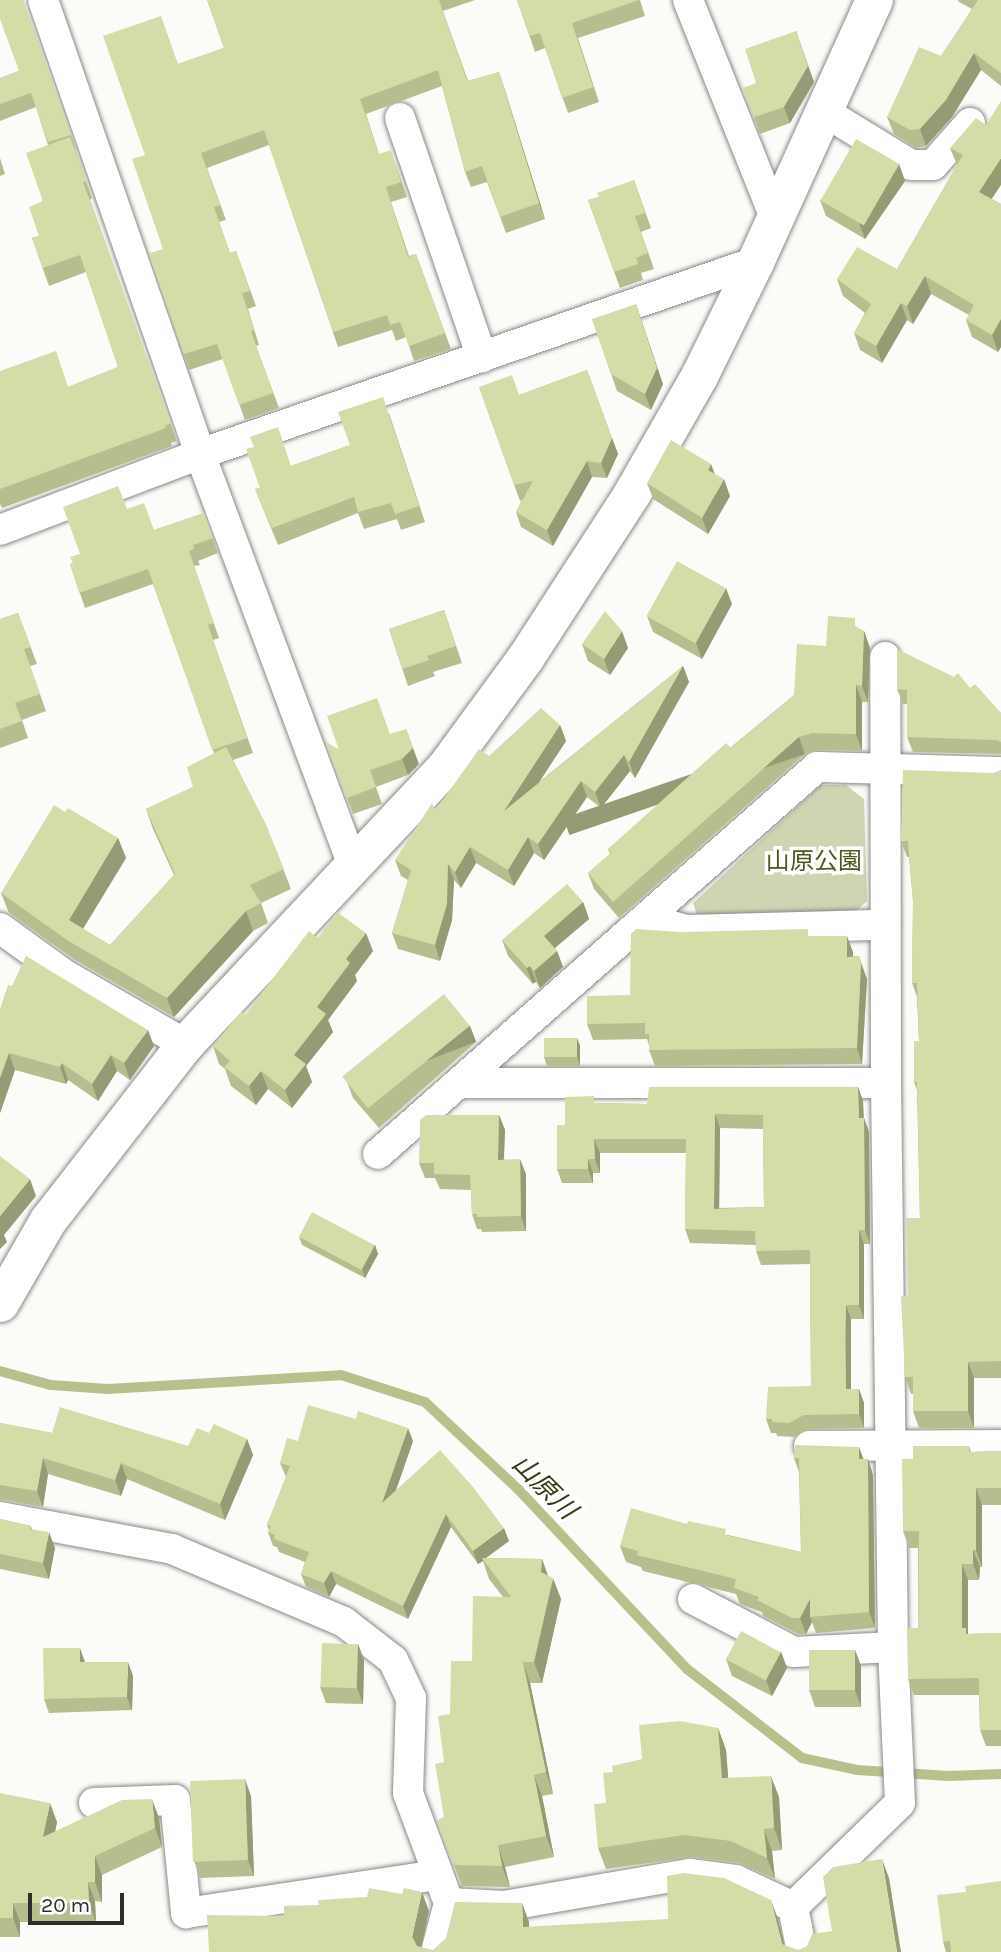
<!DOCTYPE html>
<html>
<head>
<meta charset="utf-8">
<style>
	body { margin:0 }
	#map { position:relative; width:1001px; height:1952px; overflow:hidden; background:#fbfcf8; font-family:Karla,"Noto Sans JP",sans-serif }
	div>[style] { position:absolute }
	.green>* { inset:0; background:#cfd5b3 }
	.stream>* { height:10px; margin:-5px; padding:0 5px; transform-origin:5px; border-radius:5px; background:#b8c18c }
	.roads { filter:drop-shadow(0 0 2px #898986) drop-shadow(0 0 2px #898986) }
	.minor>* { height:30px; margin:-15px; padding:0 15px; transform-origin:15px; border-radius:15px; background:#fff }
	.tertiary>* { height:37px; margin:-18.5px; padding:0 18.5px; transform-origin:18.5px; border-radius:18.5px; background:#fff }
	.wall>* { inset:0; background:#b6be90 }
	.shaded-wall>* { inset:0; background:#949b75; transform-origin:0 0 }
	.building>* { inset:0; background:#d4dda7; transform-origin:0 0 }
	span { translate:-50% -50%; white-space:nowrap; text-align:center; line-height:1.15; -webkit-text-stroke:7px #fff; paint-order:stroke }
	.park-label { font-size:24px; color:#4f571c }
	.water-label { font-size:26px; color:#363b12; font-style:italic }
	.scale { position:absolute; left:28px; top:1893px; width:96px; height:32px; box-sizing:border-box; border:4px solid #2d2e2c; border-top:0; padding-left:9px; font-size:21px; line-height:24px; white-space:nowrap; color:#2d2e2c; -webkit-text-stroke:5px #fff; paint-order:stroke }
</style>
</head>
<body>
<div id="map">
	<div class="green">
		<i style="clip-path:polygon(821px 785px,846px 785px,864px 799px,867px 901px,853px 914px,697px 915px,693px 903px)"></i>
	</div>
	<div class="stream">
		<i style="left:0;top:1371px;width:53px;rotate:15.4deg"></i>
		<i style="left:51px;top:1385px;width:57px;rotate:4deg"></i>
		<i style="left:108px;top:1389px;width:233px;rotate:-3.4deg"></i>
		<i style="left:341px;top:1375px;width:88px;rotate:17.8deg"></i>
		<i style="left:425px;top:1402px;width:127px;rotate:43.1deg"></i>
		<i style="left:518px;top:1489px;width:247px;rotate:46.8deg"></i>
		<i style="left:687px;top:1669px;width:145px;rotate:37.7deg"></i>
		<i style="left:802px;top:1758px;width:56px;rotate:12.3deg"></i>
		<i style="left:857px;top:1770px;width:92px;rotate:3.7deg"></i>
		<i style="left:949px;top:1776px;width:52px;rotate:-2.2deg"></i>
	</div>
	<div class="roads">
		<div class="minor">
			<i style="left:43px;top:0;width:480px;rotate:70.9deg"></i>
			<i style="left:200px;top:454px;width:441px;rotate:69.6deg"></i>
			<i style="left:688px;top:0;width:232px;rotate:68.2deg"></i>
			<i style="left:823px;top:111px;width:103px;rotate:31.5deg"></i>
			<i style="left:911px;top:165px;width:22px"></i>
			<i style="left:933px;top:165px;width:56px;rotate:-48.6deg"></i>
			<i style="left:400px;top:118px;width:253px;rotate:71.1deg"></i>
			<i style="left:0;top:530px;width:214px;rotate:-20.8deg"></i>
			<i style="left:200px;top:454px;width:587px;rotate:-19.08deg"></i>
			<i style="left:646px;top:919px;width:42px;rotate:15deg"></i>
			<i style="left:687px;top:930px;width:197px;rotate:-1.5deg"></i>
			<i style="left:0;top:928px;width:80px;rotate:35.9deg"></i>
			<i style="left:65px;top:975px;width:138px;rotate:29.9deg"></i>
			<i style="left:460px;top:1083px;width:426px"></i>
			<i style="left:378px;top:1154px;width:585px;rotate:-41.4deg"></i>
			<i style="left:817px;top:767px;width:184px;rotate:1.6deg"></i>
			<i style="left:809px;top:1446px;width:192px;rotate:-0.3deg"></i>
			<i style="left:0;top:1517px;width:175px;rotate:10.5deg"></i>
			<i style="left:172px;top:1549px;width:187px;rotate:23deg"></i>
			<i style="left:344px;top:1622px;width:62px;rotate:37.8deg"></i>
			<i style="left:393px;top:1660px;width:42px;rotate:64.7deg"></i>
			<i style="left:411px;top:1698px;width:95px;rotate:91.8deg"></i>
			<i style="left:408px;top:1793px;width:117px;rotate:69.6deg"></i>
			<i style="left:449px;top:1903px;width:55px;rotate:3.1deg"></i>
			<i style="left:504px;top:1906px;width:189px;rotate:-9.8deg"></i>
			<i style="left:690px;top:1874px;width:46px;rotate:7.4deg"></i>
			<i style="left:736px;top:1880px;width:63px;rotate:25.3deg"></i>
			<i style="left:693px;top:1599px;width:114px;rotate:27.7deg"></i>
			<i style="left:794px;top:1652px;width:99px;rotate:-2.9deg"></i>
			<i style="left:94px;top:1803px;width:81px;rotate:-2.1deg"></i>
			<i style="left:175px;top:1800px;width:114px;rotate:84.4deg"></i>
			<i style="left:186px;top:1913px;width:254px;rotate:-8.6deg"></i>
			<i style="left:436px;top:1952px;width:51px;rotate:-75.1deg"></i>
			<i style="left:802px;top:1952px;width:46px;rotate:-101.3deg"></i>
			<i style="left:793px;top:1907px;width:149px;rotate:-44.2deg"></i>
			<i style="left:900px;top:1803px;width:156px;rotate:-92.6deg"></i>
			<i style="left:893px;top:1647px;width:564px;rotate:-90.71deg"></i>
			<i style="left:886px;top:1083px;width:426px;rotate:-90.1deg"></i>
		</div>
		<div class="tertiary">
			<i style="left:0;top:1303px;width:96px;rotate:-60deg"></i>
			<i style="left:48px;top:1220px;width:223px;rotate:-52.1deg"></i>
			<i style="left:185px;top:1044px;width:380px;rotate:-46.8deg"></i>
			<i style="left:445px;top:767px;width:135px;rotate:-53.7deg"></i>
			<i style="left:525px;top:658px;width:197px;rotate:-57deg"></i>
			<i style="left:632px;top:493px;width:135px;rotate:-60.2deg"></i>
			<i style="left:699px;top:376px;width:127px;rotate:-63.8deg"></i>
			<i style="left:755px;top:262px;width:288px;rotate:-65.6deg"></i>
		</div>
	</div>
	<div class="wall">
		<i style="clip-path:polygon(23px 0,76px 149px,75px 149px,92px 198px,90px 200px,177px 441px,171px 443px,172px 446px,2px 508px,0 504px,0 371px,68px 387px,118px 367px,86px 272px,49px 286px,32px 238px,39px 236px,48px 145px,36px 107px,0 121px,0 78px,19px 71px)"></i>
		<i style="clip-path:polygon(207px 0,475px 0,443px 11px,468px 81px,499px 72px,545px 219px,506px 233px,487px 182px,471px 187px,465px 172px,442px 86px,366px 114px,379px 154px,396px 165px,407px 197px,391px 202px,409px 256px,416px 254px,451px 349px,414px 361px,406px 337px,396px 341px,392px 330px,338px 347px,269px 145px,207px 168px,226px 220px,219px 222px,230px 253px,236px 251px,256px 306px,248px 309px,259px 345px,256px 346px,279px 408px,245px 420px,223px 359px,189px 370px,149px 254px,163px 249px,145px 155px,178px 64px,224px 48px)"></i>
		<i style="clip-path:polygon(517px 0,640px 0,645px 16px,578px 38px,599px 102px,568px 113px,545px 48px,535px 52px)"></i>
		<i style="clip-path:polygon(958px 0,1001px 0,1001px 86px,981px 70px,952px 117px,926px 146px,916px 148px,894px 134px,887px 117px,941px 56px,972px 9px,959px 2px)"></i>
		<i style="clip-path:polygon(814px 82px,790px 123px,760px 134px,743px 88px)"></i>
		<i style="clip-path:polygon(986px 125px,992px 199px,1001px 204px,1001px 347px,998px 352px,972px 337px,966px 320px,969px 315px,931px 294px,913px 324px,907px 320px,882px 363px,860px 350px,854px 333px,865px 313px,843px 296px,837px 279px,897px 269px,957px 165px,950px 148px)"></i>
		<i style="clip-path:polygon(0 158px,5px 174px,0 176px)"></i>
		<i style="clip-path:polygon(899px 164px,905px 181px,865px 239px,826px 216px,820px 200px)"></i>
		<i style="clip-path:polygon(634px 180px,651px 228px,641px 232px,654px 269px,641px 273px,643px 280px,620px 288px,588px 200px,599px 197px)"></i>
		<i style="clip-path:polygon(592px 319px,663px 384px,651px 410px,617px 391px)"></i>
		<i style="clip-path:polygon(587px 370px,618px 454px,607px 478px,592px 477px,553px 546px,521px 527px,516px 512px,522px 500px,520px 501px,479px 387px,519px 395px)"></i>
		<i style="clip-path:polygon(389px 413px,425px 522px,401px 530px,397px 519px,364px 529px,358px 513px,278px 545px,255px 489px,260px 488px,291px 466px,350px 445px)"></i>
		<i style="clip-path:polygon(647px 483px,730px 496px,708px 534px,653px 499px)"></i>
		<i style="clip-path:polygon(127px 509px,154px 530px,204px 513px,218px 553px,198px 561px,200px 565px,194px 566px,219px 638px,213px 640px,253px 753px,233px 760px,266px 825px,291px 889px,261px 903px,268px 923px,253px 931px,174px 1017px,75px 960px,9px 913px,1px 893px,65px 812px,118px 838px,126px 858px,83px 929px,110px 945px,174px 875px,153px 829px,146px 809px,193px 787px,214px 753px,153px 584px,85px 608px,70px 564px,73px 563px,80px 554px)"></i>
		<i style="clip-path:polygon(732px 604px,702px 659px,653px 632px,647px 616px)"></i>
		<i style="clip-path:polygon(444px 610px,462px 663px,433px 672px,435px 676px,408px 686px,389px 629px)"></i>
		<i style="clip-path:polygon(18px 613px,37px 664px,30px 666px,46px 711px,22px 720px,28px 738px,0 748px,0 619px)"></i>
		<i style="clip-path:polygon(859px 629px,864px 631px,870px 648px,868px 702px,862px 702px,862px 751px,817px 750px,805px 754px,619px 918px,594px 889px,588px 873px,610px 854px,608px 849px,794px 695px,826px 646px)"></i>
		<i style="clip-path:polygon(582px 644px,628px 648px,610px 675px,588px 661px)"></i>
		<i style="clip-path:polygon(683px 666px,689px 682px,635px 778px,630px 771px,601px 808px,587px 797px,544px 860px,534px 853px,514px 886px,476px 863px,461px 888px,454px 880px,452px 920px,440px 961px,398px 949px,392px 933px,408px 880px,401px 876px,395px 860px,435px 811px,489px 756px,560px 725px,566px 741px,539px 782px)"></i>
		<i style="clip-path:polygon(970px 688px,1001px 713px,1001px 754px,913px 752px,907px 737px,907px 704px,903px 704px,897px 689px)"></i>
		<i style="clip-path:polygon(390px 734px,419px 764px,408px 775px,376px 787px,382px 804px,353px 814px,326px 742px,339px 750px)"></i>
		<i style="clip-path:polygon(1001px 770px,1001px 1378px,974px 1378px,974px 1428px,919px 1428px,913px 1411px,913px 1394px,911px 1394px,905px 1377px,908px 1296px,920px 1218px,917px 1090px,914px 1082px,919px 1041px,917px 997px,912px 983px,913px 901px,909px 857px,907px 857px,901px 841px,994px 773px)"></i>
		<i style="clip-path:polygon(583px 902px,589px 919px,555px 948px,557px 951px,563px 967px,540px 988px,536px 982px,533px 984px,508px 956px,502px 940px)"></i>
		<i style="clip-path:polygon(682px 932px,810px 936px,853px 952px,853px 956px,859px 956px,867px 979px,862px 1064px,655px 1066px,649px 1050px,649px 1045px,647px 1039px,593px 1040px,587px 1024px,630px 995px)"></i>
		<i style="clip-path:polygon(318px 938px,373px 951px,355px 975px,357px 981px,328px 1020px,333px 1032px,306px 1066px,312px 1082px,292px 1108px,268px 1089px,256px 1105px,231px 1086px,225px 1069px,219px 1064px,213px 1046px,245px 1015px)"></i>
		<i style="clip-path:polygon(0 1009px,154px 1046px,130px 1080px,117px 1071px,98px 1101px,68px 1080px,66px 1084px,15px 1070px,0 1113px)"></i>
		<i style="clip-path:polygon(470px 1026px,476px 1042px,379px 1128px,353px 1098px,347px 1082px)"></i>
		<i style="clip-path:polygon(577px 1038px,580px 1046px,580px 1066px,547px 1066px,544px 1057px)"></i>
		<i style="clip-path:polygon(evenodd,858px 1087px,863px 1101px,864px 1118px,869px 1132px,870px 1244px,864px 1244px,864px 1319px,851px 1319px,851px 1389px,859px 1389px,864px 1403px,864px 1428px,809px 1429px,794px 1437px,777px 1436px,776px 1433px,771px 1433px,766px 1419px,811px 1386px,810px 1264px,761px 1265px,756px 1251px,756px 1245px,690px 1243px,685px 1229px,686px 1153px,600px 1153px,600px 1173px,593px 1173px,593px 1183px,562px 1183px,557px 1169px,597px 1103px,647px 1104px,858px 1087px,720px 1128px,763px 1129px,764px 1207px,719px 1208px,720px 1128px)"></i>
		<i style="clip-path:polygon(499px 1115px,505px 1130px,504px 1159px,526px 1174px,526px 1231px,482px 1232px,481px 1229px,477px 1229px,472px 1214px,471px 1190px,440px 1189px,435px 1178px,425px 1178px,419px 1163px)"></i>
		<i style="clip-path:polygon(299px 1237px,375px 1245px,378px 1254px,365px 1278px,302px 1245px)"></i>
		<i style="clip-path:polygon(0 1423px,52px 1433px,188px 1446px,209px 1433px,247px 1439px,253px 1455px,225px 1520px,127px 1479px,121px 1496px,48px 1474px,43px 1507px,3px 1500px,0 1501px)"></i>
		<i style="clip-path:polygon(298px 1441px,413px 1441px,396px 1490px,509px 1541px,486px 1558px,542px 1559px,548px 1575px,561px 1599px,542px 1683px,530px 1683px,553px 1794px,542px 1796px,554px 1857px,505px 1867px,510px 1887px,462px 1886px,437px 1821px,444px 1817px,444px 1762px,450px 1714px,472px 1661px,503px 1597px,489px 1579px,483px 1561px,478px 1564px,451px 1527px,408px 1619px,336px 1584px,329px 1597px,306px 1587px,301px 1574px,305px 1562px,279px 1552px,277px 1547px,273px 1546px,268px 1532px,269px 1530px,267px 1525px,286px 1477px,280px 1463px)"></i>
		<i style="clip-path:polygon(969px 1446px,971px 1452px,1001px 1451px,1001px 1505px,982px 1505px,982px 1567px,980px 1567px,979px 1580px,968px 1580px,968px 1634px,1001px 1633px,1001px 1746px,986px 1746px,980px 1730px,979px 1695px,914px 1695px,908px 1679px,918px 1628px,918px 1548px,909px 1548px,903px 1531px,913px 1459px)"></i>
		<i style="clip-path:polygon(794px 1458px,868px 1459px,873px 1475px,875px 1628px,816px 1633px,812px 1622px,806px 1634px,798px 1634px,763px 1616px,762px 1612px,740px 1604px,736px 1594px,643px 1571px,641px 1567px,626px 1562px,620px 1546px,728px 1535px,801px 1552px,799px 1472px)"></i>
		<i style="clip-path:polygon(0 1519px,31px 1526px,32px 1529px,55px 1548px,49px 1579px,0 1569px)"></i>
		<i style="clip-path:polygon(358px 1644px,364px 1660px,363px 1704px,326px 1703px,320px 1687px)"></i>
		<i style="clip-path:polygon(855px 1650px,861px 1666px,861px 1707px,815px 1707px,809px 1690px)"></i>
		<i style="clip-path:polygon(781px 1652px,787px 1668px,772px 1696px,732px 1676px,726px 1659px)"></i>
		<i style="clip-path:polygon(133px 1676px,132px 1710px,49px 1713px,44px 1699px)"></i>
		<i style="clip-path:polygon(718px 1728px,726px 1750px,728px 1778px,779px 1797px,782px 1850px,772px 1851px,775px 1879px,739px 1863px,692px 1857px,606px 1869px,598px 1848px,606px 1803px,642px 1759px)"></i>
		<i style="clip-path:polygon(0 1793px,57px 1822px,55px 1832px,159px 1818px,162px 1847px,102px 1875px,102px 1902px,95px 1901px,96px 1922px,20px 1922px,20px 1937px,0 1937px)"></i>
		<i style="clip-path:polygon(251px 1796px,254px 1876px,200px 1878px,194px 1861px)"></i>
		<i style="clip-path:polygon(966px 1892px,1001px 1952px,946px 1952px,943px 1942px)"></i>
	</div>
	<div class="shaded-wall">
		<i style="clip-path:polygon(796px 31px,814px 82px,790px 123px,784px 107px)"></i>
		<i style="clip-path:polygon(974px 53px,981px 70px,952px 117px,926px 146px,920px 129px)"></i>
		<i style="clip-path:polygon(499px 72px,504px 87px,545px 219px,539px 203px)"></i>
		<i style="clip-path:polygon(1001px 158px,1001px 185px,985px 209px,979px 192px)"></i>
		<i style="clip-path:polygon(899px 164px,905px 181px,865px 239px,859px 223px)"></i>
		<i style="clip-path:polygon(925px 276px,931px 294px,913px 324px,907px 306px)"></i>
		<i style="clip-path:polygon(901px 303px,907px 320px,882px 363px,876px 346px)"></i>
		<i style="clip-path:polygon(636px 304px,663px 384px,651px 410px,645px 394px)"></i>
		<i style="clip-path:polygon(1001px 319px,1001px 347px,998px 352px,992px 335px)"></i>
		<i style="clip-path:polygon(612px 438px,618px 454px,607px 478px,601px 463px)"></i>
		<i style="clip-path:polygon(587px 461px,592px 477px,553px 546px,547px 530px)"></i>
		<i style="clip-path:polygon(711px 464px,717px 480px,708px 470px)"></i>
		<i style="clip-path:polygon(724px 479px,730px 496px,708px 534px,702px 518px)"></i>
		<i style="clip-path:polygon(726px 588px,732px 604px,702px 659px,696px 643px)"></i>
		<i style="clip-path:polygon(622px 631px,628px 648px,610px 675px,604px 659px)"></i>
		<i style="clip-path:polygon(864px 631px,870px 648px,868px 702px,862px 686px)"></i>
		<i style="clip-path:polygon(683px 666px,689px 682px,635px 778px,629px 762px)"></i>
		<i style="clip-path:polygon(856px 685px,862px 702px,862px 751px,856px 734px)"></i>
		<i style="clip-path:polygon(560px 725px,566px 741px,510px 827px,504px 811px)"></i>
		<i style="clip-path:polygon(406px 729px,419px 764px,408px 775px,402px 759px)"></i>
		<i style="left:799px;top:737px;width:18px;height:249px;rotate:71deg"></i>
		<i style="clip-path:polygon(624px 755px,630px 771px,601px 808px,595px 792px)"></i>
		<i style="clip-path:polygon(581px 781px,587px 797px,544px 860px,538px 844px)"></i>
		<i style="clip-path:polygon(528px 837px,534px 853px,514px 886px,508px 870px)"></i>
		<i style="clip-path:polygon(118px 838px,126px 858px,76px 940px,69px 920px)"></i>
		<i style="clip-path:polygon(470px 847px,476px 863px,461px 888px,455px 872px)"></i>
		<i style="clip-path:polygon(448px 864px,454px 880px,452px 920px,440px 961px,435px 945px)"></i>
		<i style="clip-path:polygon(583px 902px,589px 919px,550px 952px,544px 936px)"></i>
		<i style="clip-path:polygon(246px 911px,253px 931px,174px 1017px,167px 998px)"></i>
		<i style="clip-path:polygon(366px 933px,373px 951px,355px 975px,357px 981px,328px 1020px,333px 1032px,306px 1066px,312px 1082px,292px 1108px,285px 1090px,294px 1055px,317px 1007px,346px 959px)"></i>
		<i style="clip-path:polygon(847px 936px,853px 952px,853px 972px,847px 957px)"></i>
		<i style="clip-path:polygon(557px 951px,563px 967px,540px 988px,534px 971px)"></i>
		<i style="clip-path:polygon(861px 964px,867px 979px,862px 1064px,857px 1048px)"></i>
		<i style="left:530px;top:966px;width:17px;height:4px;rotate:69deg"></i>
		<i style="left:470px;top:1026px;width:17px;height:130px;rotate:69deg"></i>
		<i style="clip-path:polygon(148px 1030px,154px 1046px,130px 1080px,124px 1063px)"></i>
		<i style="clip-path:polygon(577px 1038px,580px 1046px,580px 1066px,577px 1057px)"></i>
		<i style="clip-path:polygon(9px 1053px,15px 1070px,0 1113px,0 1078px)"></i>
		<i style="clip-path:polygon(111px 1055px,117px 1071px,98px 1101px,92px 1084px)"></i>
		<i style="clip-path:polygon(62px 1063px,68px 1080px,66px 1084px,60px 1067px)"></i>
		<i style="clip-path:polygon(261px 1071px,268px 1089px,256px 1105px,249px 1086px)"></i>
		<i style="clip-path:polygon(858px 1087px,863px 1101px,864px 1132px,859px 1118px)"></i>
		<i style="clip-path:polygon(715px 1114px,720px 1128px,719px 1222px,714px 1209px)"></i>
		<i style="clip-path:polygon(499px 1115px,505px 1130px,503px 1175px,498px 1160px)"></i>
		<i style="clip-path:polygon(864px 1118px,869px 1132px,870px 1244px,865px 1230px)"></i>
		<i style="clip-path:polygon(594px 1139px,600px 1153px,600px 1173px,595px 1159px)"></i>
		<i style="clip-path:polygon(520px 1159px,526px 1174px,526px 1231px,521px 1216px)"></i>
		<i style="clip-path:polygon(588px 1159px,593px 1173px,593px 1183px,588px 1169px)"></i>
		<i style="clip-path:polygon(30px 1179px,36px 1196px,4px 1235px,7px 1242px,0 1249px,0 1216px)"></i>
		<i style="clip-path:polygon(859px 1230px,864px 1244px,864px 1319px,859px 1305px)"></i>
		<i style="clip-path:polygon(375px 1245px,378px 1254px,365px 1278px,362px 1269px)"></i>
		<i style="clip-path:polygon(846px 1305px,851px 1319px,851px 1403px,846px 1389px)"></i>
		<i style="clip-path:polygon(968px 1362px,974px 1378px,974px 1428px,968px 1411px)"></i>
		<i style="clip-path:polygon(859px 1389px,864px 1403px,864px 1428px,859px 1414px)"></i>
		<i style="clip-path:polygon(408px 1428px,413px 1441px,387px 1516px,382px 1503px)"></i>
		<i style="clip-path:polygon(247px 1439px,253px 1455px,225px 1520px,220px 1504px)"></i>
		<i style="clip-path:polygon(859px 1447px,865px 1463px,859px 1459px)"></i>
		<i style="clip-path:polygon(43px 1458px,48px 1474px,43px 1507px,37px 1491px)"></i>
		<i style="clip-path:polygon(868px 1459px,873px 1475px,875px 1628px,869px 1612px)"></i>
		<i style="clip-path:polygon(121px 1463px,127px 1479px,121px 1496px,115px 1480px)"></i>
		<i style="clip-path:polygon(976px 1488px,982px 1505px,982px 1567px,976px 1550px)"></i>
		<i style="clip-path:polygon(446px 1514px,451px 1527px,408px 1619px,403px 1606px)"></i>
		<i style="clip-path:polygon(504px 1528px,509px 1541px,483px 1560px,482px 1558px,483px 1561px,478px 1564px,473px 1551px)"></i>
		<i style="clip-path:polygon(49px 1532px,55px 1548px,49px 1579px,43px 1563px)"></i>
		<i style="clip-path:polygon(973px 1550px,980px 1567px,979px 1580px,973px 1564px)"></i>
		<i style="clip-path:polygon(542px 1559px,549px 1580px,541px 1572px)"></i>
		<i style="clip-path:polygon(962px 1564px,968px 1580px,968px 1634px,972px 1644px,962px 1628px)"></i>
		<i style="clip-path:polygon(331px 1571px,336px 1584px,329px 1597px,324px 1583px)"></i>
		<i style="clip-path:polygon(553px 1578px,561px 1599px,542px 1683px,534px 1662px)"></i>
		<i style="clip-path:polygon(810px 1599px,810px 1617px,812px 1622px,806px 1634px,800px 1618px)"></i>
		<i style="clip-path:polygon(358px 1644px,364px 1660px,363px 1704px,357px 1688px)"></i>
		<i style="clip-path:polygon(80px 1648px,85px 1662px,85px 1676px,80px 1662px)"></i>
		<i style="clip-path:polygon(855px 1650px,861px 1666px,861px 1707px,855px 1690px)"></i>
		<i style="clip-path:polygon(781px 1652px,787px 1668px,772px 1696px,766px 1680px)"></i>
		<i style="clip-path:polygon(128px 1662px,133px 1676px,132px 1710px,127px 1697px)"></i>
		<i style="clip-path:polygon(523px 1662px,530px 1683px,553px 1794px,546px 1772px)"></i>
		<i style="clip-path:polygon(718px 1728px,726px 1750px,730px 1800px,722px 1778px)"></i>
		<i style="clip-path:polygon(534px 1775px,542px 1796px,554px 1857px,546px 1836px)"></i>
		<i style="clip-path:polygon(771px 1776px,779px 1797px,782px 1850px,774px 1828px)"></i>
		<i style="clip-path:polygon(245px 1779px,251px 1796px,254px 1876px,248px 1860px)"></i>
		<i style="clip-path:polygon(152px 1799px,159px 1818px,162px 1847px,155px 1828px)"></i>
		<i style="clip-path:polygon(50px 1803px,57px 1822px,50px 1857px,43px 1837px)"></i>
		<i style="clip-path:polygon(764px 1829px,772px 1851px,775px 1879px,767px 1858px)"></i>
		<i style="clip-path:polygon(498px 1845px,505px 1867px,510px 1887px,502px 1866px)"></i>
		<i style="clip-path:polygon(95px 1856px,102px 1875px,102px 1902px,95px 1882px)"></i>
		<i style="clip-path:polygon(882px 1859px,889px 1878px,901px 1952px,897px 1952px)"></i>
		<i style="clip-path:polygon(88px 1882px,95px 1901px,96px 1922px,89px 1903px)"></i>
		<i style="clip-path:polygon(422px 1892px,429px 1911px,420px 1952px,412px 1937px)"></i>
		<i style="clip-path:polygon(771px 1900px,778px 1919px,786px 1952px,782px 1944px)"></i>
		<i style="clip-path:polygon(13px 1903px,20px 1922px,20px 1937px,13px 1918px)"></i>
		<i style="clip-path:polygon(522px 1903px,529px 1922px,530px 1946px,523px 1927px)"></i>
	</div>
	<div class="building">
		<i style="clip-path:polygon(0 0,23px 0,71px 135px,48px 142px,31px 93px,0 104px,0 78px,19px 71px,0 19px)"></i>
		<i style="clip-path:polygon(207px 0,439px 0,467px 81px,499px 72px,539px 203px,500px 217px,482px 166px,465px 172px,438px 70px,360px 99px,379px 154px,391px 150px,401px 182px,386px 187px,408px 257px,416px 254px,445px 333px,409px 346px,400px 322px,390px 325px,387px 315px,333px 332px,264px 130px,201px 153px,220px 205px,214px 207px,230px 253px,236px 251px,250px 291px,242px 293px,254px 330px,251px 331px,273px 393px,239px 405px,217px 344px,184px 354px,149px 254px,163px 249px,132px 159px,145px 155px,103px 36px,161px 16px,178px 64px,224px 48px)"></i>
		<i style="clip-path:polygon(517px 0,639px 0,572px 23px,593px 87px,562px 98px,540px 33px,530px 36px)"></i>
		<i style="clip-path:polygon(978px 0,1001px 0,1001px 73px,974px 53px,946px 100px,920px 129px,910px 130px,887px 117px,919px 47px,941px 56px)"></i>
		<i style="clip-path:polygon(796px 31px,808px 66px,784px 107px,754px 117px,743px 88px,756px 83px,745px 49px)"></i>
		<i style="clip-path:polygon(1001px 101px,1001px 158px,979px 192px,1001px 204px,1001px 319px,992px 335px,966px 320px,974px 305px,925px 276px,907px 306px,901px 303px,876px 346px,854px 333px,871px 304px,837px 279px,857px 247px,897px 269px,963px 155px,950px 148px,976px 118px,986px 125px)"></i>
		<i style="clip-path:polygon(70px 137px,86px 181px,83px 182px,171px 423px,165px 426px,166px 428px,0 489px,0 371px,56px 351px,68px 387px,118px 367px,80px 255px,43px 268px,32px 238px,39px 236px,29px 207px,43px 201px,26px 153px)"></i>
		<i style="left:856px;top:139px;width:50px;height:71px;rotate:30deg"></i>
		<i style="clip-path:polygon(634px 180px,645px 213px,635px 216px,648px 253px,636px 258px,638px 264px,614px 272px,588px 200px,599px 197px,597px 193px)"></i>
		<i style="clip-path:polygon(636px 304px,657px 368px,645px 394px,611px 374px,592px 319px)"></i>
		<i style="clip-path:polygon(587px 370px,612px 438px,601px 463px,587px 461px,547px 530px,516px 512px,533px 481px,514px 485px,479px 387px,512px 375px,519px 395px)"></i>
		<i style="clip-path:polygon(383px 397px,419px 506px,395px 514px,391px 503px,358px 512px,354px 497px,272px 528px,255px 489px,260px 488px,246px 449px,254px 447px,250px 437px,278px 427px,291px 466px,350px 445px,338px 412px)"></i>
		<i style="clip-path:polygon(671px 440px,711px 464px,708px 470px,724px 479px,702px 518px,647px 483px)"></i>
		<i style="clip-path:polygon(118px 486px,127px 509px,144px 503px,154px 530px,204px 513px,213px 538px,193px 545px,194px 549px,189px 551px,214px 623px,208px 625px,247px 738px,212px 750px,148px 569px,79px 593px,70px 564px,73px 563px,70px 557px,80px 554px,63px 507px)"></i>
		<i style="left:677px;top:561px;width:56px;height:63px;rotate:29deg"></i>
		<i style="clip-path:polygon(444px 610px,456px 646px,427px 656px,429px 660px,402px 669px,389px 629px)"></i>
		<i style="clip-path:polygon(605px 611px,622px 631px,604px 659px,582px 644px)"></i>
		<i style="clip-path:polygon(18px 613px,31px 647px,24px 649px,40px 694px,15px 703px,22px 721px,0 729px,0 619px)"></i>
		<i style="clip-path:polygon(828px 616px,855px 618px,855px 626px,864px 631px,862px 686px,856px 685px,856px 734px,812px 733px,799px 737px,613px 902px,588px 873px,611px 853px,608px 849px,726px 743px,731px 748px,794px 695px,797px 644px,826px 646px)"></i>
		<i style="clip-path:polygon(897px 649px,954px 677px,958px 673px,970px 688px,975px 684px,1001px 713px,1001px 742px,996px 740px,907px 737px,907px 690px,897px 689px)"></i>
		<i style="clip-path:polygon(683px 666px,629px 762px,624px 755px,595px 792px,581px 781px,538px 844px,528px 837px,508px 870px,470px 847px,455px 872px,448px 864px,447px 904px,435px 945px,392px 933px,411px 870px,395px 860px,432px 803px,435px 811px,479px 749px,489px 756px,541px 708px,560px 725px,504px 811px)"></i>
		<i style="clip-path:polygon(377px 698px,390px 734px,406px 729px,413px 748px,402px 759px,370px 770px,376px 787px,347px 798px,326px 742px,339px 750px,327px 716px)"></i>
		<i style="clip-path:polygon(226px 747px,266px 825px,284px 869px,250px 885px,261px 903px,246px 911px,167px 998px,67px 940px,1px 893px,54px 805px,65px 812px,68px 808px,118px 838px,69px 920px,110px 945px,175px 874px,146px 809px,193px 787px,187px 767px)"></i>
		<i style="clip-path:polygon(903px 770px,994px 773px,1001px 770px,1001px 1361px,968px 1362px,968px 1411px,913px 1411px,913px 1377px,905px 1377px,901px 1296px,908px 1296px,906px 1218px,920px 1218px,917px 1082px,914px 1082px,914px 1041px,919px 1041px,917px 983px,912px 983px,913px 901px,908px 841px,901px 841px)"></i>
		<i style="clip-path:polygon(567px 884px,583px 902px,544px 936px,557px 951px,534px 971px,530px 966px,527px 968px,502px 940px)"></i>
		<i style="clip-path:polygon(337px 912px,366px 933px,346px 959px,350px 963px,317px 1007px,326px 1014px,294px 1055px,306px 1064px,285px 1090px,261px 1071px,249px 1086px,224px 1067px,230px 1061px,213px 1046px,241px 1012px,245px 1015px,309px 931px,318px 938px)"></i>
		<i style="clip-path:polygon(636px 929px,682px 932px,808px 929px,808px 936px,847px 936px,847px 957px,859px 956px,861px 964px,857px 1048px,649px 1050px,649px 1034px,645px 1034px,645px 1023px,587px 1024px,587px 996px,630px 995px,631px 934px)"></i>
		<i style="clip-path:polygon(26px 956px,148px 1030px,124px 1063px,111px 1055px,92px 1084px,62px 1063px,60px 1067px,9px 1053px,0 1078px,0 1009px,8px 985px,12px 986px)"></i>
		<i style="left:444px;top:994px;width:41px;height:131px;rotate:51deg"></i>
		<i style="left:544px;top:1038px;width:33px;height:19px"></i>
		<i style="clip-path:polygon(evenodd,649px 1087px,858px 1087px,859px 1118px,864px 1118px,865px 1230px,859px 1230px,859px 1305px,846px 1305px,845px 1339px,846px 1389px,859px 1389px,859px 1414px,804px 1415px,789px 1423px,772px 1422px,772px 1419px,766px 1419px,768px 1387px,811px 1386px,810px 1250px,756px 1251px,755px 1231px,685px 1229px,686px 1139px,594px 1139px,595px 1159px,588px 1159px,588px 1169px,557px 1169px,557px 1125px,565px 1125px,565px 1097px,594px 1096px,594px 1103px,647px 1104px,649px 1087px,715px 1114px,763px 1115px,764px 1207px,714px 1209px,715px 1114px)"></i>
		<i style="clip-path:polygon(426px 1115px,499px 1115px,498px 1160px,520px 1159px,521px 1216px,477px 1217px,477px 1214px,472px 1214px,470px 1175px,434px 1174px,434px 1163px,419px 1163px,420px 1120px)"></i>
		<i style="clip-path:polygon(0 1156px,30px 1179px,0 1216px)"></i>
		<i style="left:312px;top:1212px;width:71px;height:28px;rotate:28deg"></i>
		<i style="clip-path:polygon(308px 1405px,356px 1419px,358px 1411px,408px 1428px,382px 1503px,440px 1450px,473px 1487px,504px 1528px,473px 1551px,446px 1514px,403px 1606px,331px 1571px,324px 1583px,301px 1574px,309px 1552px,274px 1539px,275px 1535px,268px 1532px,271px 1526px,267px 1525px,290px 1466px,280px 1463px,287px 1438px,298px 1441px)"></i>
		<i style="clip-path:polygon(60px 1407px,188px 1446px,197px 1428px,209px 1433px,214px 1424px,247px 1439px,220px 1504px,121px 1463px,115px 1480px,43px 1458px,37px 1491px,0 1485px,0 1423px,52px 1433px)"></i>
		<i style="clip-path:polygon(795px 1445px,859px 1447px,859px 1459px,868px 1459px,869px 1612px,810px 1617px,810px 1599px,800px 1618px,792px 1618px,757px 1600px,759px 1597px,734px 1588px,736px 1579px,637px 1555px,638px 1551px,620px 1546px,631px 1508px,687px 1524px,688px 1521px,726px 1529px,725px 1535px,801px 1552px,799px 1458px,794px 1458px)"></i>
		<i style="clip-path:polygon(913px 1446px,969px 1446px,969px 1452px,1001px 1451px,1001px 1488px,976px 1488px,976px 1550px,973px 1550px,973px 1564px,962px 1564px,962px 1628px,966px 1628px,966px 1634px,1001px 1633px,1001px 1730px,980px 1730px,979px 1678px,908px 1679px,907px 1628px,918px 1628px,919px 1531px,903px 1531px,902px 1459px,913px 1459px)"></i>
		<i style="clip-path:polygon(0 1519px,31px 1526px,30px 1529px,49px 1532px,43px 1563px,0 1554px)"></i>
		<i style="clip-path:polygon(482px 1558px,542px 1559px,541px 1572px,553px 1578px,534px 1662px,523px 1662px,546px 1772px,534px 1775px,546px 1836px,498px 1845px,502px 1866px,454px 1865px,437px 1821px,444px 1817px,435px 1764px,444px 1762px,438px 1716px,450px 1714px,451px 1661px,472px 1661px,473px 1596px,511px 1597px)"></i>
		<i style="left:741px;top:1631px;width:45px;height:32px;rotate:28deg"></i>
		<i style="left:322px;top:1643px;width:36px;height:44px;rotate:2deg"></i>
		<i style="clip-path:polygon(43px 1648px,80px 1648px,80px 1662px,128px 1662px,127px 1697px,44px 1699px)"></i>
		<i style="left:855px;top:1650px;width:40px;height:46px;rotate:90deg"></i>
		<i style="clip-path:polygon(680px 1721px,718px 1728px,722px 1778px,771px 1776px,774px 1828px,764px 1829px,767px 1858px,731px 1841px,684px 1835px,598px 1848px,594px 1804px,606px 1803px,603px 1773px,613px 1772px,612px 1766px,642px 1759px,639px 1725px)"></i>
		<i style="left:245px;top:1779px;width:81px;height:55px;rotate:88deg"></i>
		<i style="clip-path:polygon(0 1793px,50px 1803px,43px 1837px,122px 1800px,152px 1799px,155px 1828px,95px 1856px,95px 1882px,88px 1882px,89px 1903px,13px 1903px,13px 1918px,0 1918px)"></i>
		<i style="clip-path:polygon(882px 1859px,897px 1952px,209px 1952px,207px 1915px,284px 1916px,284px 1906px,319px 1905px,318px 1900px,367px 1897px,369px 1888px,402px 1894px,404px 1888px,422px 1892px,412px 1937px,417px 1946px,433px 1950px,446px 1938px,455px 1902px,522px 1903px,523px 1927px,668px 1919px,667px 1876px,684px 1873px,724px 1878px,771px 1900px,782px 1944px,798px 1950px,807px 1946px,812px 1934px,832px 1931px,823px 1877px,833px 1867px)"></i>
		<i style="clip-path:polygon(1001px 1881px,1001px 1952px,951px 1952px,950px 1941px,943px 1942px,937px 1895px,966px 1892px,965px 1886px)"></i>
	</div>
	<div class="park-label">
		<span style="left:814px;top:862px">山原公園</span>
	</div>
	<div class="water-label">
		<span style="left:544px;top:1487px;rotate:45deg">山原川</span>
	</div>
	<div class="scale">20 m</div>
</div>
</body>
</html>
